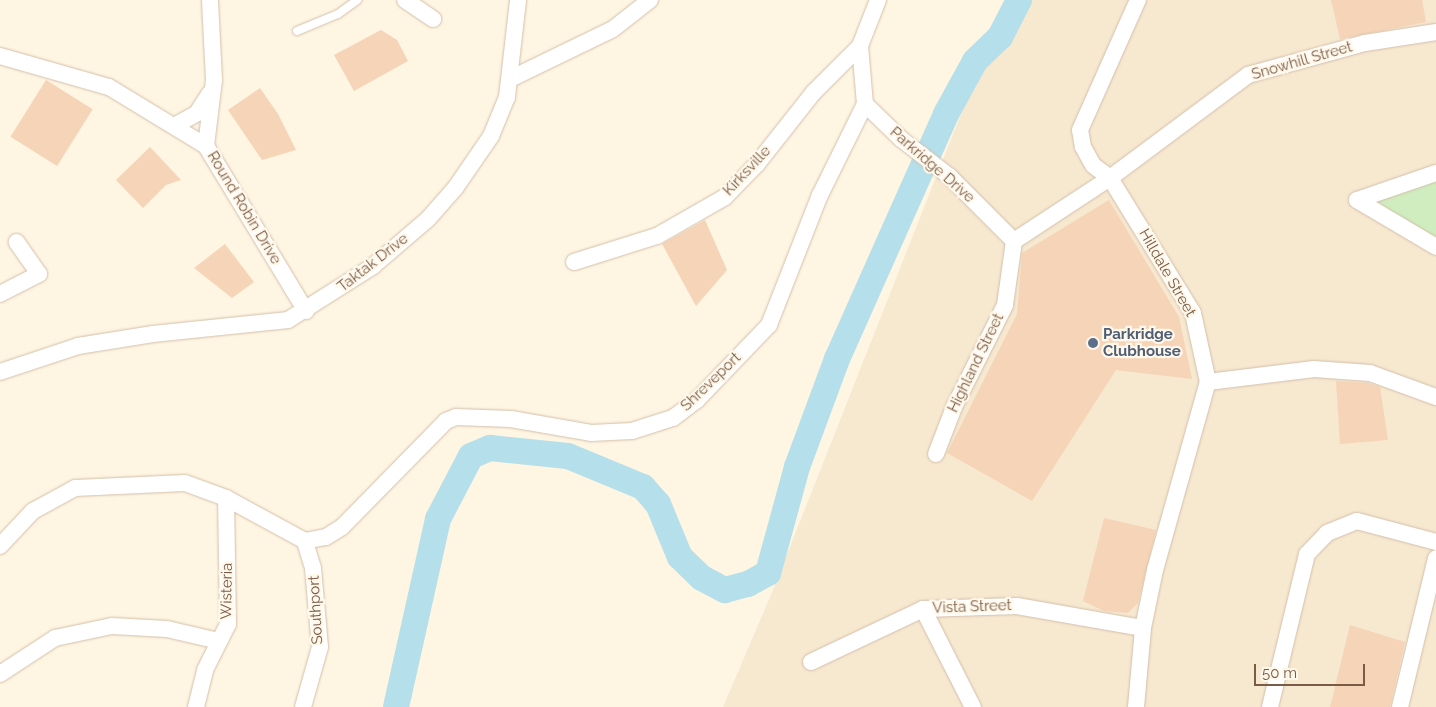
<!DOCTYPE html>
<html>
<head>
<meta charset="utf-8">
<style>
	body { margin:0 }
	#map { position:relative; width:1436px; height:707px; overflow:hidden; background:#fef5e2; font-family:Raleway,sans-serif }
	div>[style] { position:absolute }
	.residential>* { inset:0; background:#f7e8d0 }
	.green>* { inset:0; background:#cfedbf }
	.river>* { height:26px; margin:-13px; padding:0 13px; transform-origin:13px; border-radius:13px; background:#b5dfea }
	.building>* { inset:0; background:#f6d4b7; transform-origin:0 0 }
	.roads { filter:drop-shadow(0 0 1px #d3bfaa) drop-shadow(0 0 1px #d3bfaa) }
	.lane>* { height:8px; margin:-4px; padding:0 4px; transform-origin:4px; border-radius:4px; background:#fff }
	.street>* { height:16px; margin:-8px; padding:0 8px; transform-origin:8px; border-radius:8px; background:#fff }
	.dots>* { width:14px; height:14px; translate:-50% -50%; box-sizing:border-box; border:2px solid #fff8eb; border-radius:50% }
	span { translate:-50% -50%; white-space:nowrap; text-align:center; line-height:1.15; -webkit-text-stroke:4.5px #fff8eb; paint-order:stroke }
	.street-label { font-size:15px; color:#795b46 }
	.service-label { font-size:15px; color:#4e5e75; font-weight:700 }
	.left { translate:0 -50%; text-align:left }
	.scale { position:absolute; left:1254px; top:664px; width:111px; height:22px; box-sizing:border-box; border:2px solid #795b46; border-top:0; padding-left:6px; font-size:15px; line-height:18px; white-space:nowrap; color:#795b46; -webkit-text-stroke:4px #fff8eb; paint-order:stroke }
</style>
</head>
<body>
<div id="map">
	<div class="residential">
		<i style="clip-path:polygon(1006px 0,1436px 0,1436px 707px,723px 707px,771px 595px)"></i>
	</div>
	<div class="green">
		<i style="clip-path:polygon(1436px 173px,1436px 246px,1362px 201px)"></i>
	</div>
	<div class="river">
		<i style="left:396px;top:707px;width:193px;rotate:-77.4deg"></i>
		<i style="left:438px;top:519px;width:71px;rotate:-62.4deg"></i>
		<i style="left:471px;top:456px;width:21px;rotate:-23deg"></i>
		<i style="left:490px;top:448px;width:78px;rotate:5.9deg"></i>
		<i style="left:568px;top:456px;width:81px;rotate:22.5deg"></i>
		<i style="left:643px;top:487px;width:23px;rotate:49deg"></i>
		<i style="left:658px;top:504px;width:57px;rotate:67.5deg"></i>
		<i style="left:680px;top:557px;width:30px;rotate:44deg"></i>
		<i style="left:702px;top:578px;width:26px;rotate:28deg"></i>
		<i style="left:725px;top:590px;width:24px;rotate:-15deg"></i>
		<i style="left:748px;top:584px;width:23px;rotate:-29deg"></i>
		<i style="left:768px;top:573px;width:110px;rotate:-74.7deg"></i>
		<i style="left:797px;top:467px;width:115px;rotate:-69.7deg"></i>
		<i style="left:837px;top:359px;width:268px;rotate:-66deg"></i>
		<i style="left:946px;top:114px;width:60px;rotate:-61.3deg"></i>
		<i style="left:975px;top:61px;width:35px;rotate:-44deg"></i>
		<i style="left:1000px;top:37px;width:42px;rotate:-62.8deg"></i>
	</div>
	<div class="building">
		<i style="clip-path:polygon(1331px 0,1422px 0,1426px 22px,1340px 39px)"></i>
		<i style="clip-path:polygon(381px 30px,397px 40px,408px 61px,354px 91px,334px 55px)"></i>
		<i style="left:46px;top:80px;width:55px;height:67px;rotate:32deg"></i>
		<i style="clip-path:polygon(260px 88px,278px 114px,296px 150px,262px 160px,228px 110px)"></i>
		<i style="clip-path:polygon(150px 147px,181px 180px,166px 185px,143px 208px,116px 180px)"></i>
		<i style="clip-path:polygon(1109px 200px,1179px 317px,1192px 379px,1116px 370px,1032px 501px,947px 453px,1017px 314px,1022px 253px)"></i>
		<i style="clip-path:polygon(705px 220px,727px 270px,696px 306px,662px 244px)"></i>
		<i style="clip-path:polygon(225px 244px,254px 282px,232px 298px,194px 268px)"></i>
		<i style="clip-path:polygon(1336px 381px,1368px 383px,1380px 387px,1388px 440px,1340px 444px)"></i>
		<i style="clip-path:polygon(1104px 518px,1156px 530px,1138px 603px,1128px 613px,1104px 611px,1083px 601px)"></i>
		<i style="clip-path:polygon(1350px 625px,1405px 642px,1390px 707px,1330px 707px)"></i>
	</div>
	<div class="roads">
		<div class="lane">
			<i style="left:297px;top:31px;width:44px;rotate:-22.5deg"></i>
			<i style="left:338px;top:14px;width:24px;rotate:-36deg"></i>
		</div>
		<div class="street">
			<i style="left:405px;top:0;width:34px;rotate:34deg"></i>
			<i style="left:878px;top:0;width:49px;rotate:111.4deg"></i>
			<i style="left:860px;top:46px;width:58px;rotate:85.1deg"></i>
			<i style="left:865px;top:104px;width:50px;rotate:44.2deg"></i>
			<i style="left:901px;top:139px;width:61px;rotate:37.6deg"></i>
			<i style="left:949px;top:176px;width:92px;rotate:45deg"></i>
			<i style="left:0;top:56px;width:113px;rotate:15.9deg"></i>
			<i style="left:109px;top:87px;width:114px;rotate:31.3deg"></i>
			<i style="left:206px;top:146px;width:193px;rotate:58.8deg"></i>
			<i style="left:510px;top:79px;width:114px;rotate:-25.9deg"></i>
			<i style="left:613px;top:29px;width:47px;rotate:-38.1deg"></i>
			<i style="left:174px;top:126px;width:26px;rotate:-29deg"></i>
			<i style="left:197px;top:113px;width:24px;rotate:-57deg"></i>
			<i style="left:206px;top:146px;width:66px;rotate:-83.1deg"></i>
			<i style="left:214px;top:80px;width:80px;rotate:-92.9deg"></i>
			<i style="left:1357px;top:200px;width:92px;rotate:30.7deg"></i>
			<i style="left:1357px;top:200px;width:83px;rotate:-18.9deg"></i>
			<i style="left:1014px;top:241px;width:115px;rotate:-33.3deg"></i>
			<i style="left:1110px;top:178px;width:172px;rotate:-36.7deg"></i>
			<i style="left:1248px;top:75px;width:121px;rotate:-15.3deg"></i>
			<i style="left:1365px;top:43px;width:72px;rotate:-8.8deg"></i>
			<i style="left:574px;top:262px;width:87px;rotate:-17.4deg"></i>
			<i style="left:657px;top:236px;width:78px;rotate:-29.8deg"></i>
			<i style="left:725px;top:197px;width:46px;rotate:-45.9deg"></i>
			<i style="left:757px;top:164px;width:90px;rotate:-51.7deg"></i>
			<i style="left:813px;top:93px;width:66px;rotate:-45deg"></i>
			<i style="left:0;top:294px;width:44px;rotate:-27.1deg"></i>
			<i style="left:39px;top:274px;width:39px;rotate:-125deg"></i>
			<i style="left:0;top:372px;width:82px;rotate:-18.4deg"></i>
			<i style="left:78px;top:346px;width:76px;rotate:-9.1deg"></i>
			<i style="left:153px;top:334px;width:136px;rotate:-5.9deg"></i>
			<i style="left:288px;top:320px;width:101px;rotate:-32.4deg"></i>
			<i style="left:373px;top:266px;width:72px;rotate:-40.5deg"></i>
			<i style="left:428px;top:219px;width:43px;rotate:-48.8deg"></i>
			<i style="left:456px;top:187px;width:62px;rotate:-55.5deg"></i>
			<i style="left:491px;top:136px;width:42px;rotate:-67.7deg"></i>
			<i style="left:507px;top:97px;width:98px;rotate:-83.5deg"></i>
			<i style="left:1208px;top:382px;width:107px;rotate:-7deg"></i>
			<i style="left:1314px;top:369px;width:56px;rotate:4.1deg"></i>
			<i style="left:1370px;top:373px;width:70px;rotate:20deg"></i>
			<i style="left:936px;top:454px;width:50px;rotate:-69deg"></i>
			<i style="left:954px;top:407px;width:114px;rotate:-63.4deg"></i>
			<i style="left:1005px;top:305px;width:65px;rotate:-82deg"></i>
			<i style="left:305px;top:541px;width:21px;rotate:-11deg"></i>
			<i style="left:326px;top:537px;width:19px;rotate:-32deg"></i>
			<i style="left:342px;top:527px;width:148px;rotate:-45.5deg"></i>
			<i style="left:446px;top:421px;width:11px;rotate:-22deg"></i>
			<i style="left:456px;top:417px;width:55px;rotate:2.1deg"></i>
			<i style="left:511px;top:419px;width:81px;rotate:9.9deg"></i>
			<i style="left:591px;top:433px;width:41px;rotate:-2.8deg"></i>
			<i style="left:632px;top:431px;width:43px;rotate:-17.6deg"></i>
			<i style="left:673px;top:418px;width:30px;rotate:-37deg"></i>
			<i style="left:697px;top:400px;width:104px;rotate:-46.2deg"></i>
			<i style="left:769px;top:325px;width:140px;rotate:-68.6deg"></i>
			<i style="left:820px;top:195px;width:102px;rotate:-63.7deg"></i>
			<i style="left:0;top:546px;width:48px;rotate:-46.7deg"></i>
			<i style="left:33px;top:511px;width:48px;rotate:-28.7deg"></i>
			<i style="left:75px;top:488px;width:110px;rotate:-2.6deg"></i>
			<i style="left:185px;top:483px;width:44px;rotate:20.1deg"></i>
			<i style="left:226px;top:498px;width:90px;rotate:28.6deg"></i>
			<i style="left:923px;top:609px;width:110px;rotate:63deg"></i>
			<i style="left:811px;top:662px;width:124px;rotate:-25.3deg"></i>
			<i style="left:923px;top:609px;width:94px;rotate:-1.8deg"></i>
			<i style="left:1017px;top:606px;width:128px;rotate:9.9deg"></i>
			<i style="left:0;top:674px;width:66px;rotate:-33.2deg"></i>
			<i style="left:55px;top:638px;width:58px;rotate:-11.9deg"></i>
			<i style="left:112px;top:626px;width:55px;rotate:3.1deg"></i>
			<i style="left:167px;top:629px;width:53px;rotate:13deg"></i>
			<i style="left:196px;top:707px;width:38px;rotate:-76deg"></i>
			<i style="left:205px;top:670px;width:51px;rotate:-63.4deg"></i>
			<i style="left:228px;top:624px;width:126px;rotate:-90.9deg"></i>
			<i style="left:303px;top:707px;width:62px;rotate:-74.2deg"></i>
			<i style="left:320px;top:647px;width:79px;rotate:-95.1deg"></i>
			<i style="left:313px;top:568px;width:28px;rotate:-107deg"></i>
			<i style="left:1136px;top:707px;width:79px;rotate:-84.9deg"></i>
			<i style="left:1143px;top:628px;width:59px;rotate:-78.3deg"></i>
			<i style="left:1155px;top:570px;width:195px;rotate:-74.3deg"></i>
			<i style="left:1208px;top:382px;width:71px;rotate:-102.3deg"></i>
			<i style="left:1193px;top:313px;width:158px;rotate:-121.6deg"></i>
			<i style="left:1110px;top:178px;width:21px;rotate:-143deg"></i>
			<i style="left:1093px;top:165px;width:21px;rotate:-119deg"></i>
			<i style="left:1083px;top:147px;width:17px;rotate:-100deg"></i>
			<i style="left:1080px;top:130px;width:142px;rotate:-66deg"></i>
			<i style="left:1270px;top:707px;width:157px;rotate:-76.4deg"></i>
			<i style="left:1307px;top:554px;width:29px;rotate:-46deg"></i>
			<i style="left:1327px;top:533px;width:32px;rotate:-22deg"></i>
			<i style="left:1357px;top:521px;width:82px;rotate:14.9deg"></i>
			<i style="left:1400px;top:707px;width:153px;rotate:-76.4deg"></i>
		</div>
	</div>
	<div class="dots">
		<i style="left:1093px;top:343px;background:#5c6f8a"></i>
	</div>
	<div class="street-label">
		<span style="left:1302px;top:61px;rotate:-16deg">Snowhill Street</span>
		<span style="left:932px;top:165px;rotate:41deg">Parkridge Drive</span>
		<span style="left:747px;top:171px;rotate:-47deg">Kirksville</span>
		<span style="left:244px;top:208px;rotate:59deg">Round Robin Drive</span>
		<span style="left:373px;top:263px;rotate:-38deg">Taktak Drive</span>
		<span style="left:1167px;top:273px;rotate:60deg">Hilldale Street</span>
		<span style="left:976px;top:363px;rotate:-64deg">Highland Street</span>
		<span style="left:711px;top:382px;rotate:-44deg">Shreveport</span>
		<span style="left:227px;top:591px;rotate:-89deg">Wisteria</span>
		<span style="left:972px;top:607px;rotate:-2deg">Vista Street</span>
		<span style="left:316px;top:610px;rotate:-93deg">Southport</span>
	</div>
	<div class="service-label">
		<span class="left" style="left:1103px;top:343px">Parkridge<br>Clubhouse</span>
	</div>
	<div class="scale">50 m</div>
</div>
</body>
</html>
